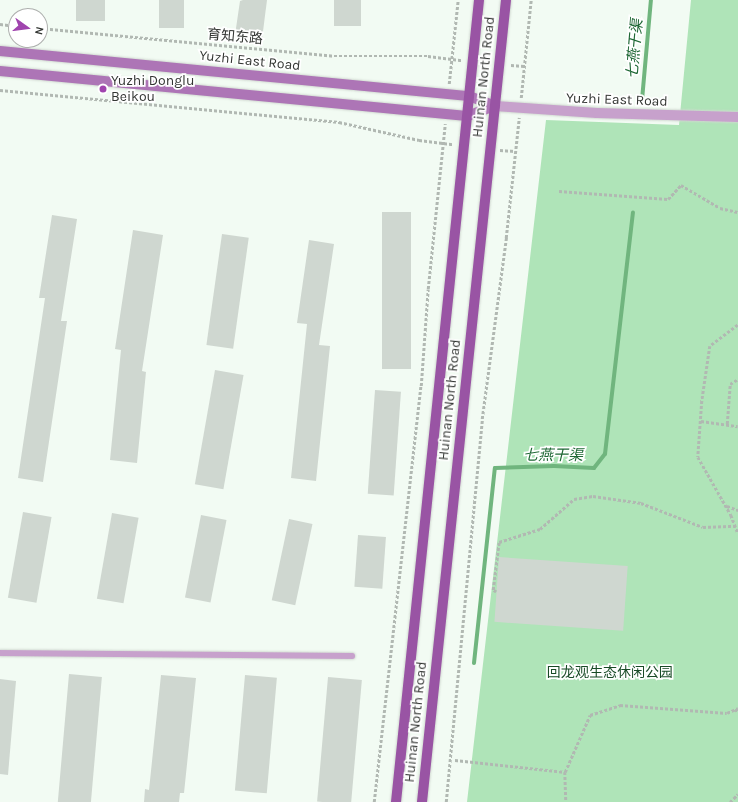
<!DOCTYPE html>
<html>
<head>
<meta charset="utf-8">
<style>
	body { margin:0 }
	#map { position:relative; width:738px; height:802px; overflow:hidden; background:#f2fbf3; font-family:Karla,"Noto Sans SC",sans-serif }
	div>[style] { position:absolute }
	.green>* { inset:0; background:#afe4b8 }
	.stream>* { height:4px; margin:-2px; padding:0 2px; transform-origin:2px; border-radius:2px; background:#70b57e }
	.building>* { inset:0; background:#cfd7d0; transform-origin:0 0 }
	.path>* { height:2.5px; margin-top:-1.25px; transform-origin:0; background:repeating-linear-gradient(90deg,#b1b8b2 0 3px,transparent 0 5px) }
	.roads { filter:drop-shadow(0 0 1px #d0d8d0) drop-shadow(0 0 1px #d0d8d0) }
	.service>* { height:5.5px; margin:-2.75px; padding:0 2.75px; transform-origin:2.75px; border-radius:2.75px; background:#c7a1cc }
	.minor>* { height:10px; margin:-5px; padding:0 5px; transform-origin:5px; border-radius:5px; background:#c7a1cc }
	.secondary>* { height:10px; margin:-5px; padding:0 5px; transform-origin:5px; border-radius:5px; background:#ad75b6 }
	.primary>* { height:10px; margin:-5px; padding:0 5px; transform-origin:5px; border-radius:5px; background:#9954a4 }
	.dots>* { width:11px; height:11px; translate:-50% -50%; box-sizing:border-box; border:2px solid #fff; border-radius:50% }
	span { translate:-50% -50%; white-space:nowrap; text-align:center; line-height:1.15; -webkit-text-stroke:3.5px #fff; paint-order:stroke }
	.street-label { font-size:14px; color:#333633 }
	.poi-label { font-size:14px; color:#333633 }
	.left { translate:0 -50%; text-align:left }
	.park-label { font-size:14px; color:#184a26 }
	.water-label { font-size:15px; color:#1f6835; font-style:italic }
	.north { position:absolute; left:8px; top:8px; width:40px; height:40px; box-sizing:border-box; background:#fff; border:1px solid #adafad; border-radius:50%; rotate:104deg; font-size:11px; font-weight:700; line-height:16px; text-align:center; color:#333633 }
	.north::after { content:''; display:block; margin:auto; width:14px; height:18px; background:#a044ae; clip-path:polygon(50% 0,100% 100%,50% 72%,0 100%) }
</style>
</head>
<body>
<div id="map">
	<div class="green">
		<i style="clip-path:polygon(691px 0,738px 0,738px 802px,467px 802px,546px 120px,679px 125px)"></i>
	</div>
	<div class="stream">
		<i style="left:642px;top:100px;width:100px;rotate:-84.9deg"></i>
		<i style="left:474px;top:663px;width:196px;rotate:-83.9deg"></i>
		<i style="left:495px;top:468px;width:59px;rotate:-1.9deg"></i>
		<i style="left:554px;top:466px;width:40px;rotate:2.9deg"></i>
		<i style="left:594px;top:468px;width:18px;rotate:-52deg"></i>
		<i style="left:605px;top:454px;width:243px;rotate:-83.4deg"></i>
	</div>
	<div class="building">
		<i style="left:76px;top:0;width:29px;height:21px"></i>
		<i style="left:159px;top:0;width:25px;height:28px"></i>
		<i style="clip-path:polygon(243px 0,267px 0,262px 39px,235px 35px,240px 1px)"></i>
		<i style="left:334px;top:0;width:27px;height:26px"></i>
		<i style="left:382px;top:212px;width:29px;height:157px"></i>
		<i style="clip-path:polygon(52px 215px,77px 219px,61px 321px,67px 321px,43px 482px,18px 478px,45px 298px,39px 298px)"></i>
		<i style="clip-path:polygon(133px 230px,163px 235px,142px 371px,146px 372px,137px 463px,110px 460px,121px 350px,115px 349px)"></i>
		<i style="left:222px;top:234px;width:27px;height:112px;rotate:8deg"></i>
		<i style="clip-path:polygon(309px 240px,334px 244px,319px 345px,330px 346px,316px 481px,291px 478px,307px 324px,297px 323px)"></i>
		<i style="left:215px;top:370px;width:29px;height:116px;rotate:10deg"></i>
		<i style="left:375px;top:390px;width:26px;height:104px;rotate:4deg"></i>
		<i style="left:23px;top:512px;width:29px;height:87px;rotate:10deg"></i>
		<i style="left:112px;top:513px;width:27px;height:87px;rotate:10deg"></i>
		<i style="left:201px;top:515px;width:26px;height:84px;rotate:11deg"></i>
		<i style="left:289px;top:519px;width:24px;height:83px;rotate:12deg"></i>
		<i style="left:358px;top:535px;width:28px;height:52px;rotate:4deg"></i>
		<i style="left:499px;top:557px;width:129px;height:65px;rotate:4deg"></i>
		<i style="left:69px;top:674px;width:33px;height:129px;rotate:5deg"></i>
		<i style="clip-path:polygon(161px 675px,196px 678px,184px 793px,180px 793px,179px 802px,144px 802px,145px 789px,149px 790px)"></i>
		<i style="left:245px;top:675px;width:32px;height:116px;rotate:5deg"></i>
		<i style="left:328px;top:677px;width:34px;height:125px;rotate:5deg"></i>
		<i style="clip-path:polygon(0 679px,16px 681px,8px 775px,0 774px)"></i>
	</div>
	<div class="path">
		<i style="left:0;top:24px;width:16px;rotate:7deg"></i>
		<i style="left:40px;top:28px;width:295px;rotate:5.4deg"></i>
		<i style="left:334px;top:56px;width:94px"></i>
		<i style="left:428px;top:56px;width:34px;rotate:7deg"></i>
		<i style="left:511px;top:65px;width:13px;rotate:4deg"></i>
		<i style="left:449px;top:84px;width:84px;rotate:-83.9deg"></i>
		<i style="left:0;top:90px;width:341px;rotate:5.4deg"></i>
		<i style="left:339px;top:122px;width:82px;rotate:12.7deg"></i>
		<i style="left:419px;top:140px;width:34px;rotate:7deg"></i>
		<i style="left:521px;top:98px;width:99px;rotate:-84.2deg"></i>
		<i style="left:500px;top:150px;width:15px;rotate:4deg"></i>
		<i style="left:559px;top:191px;width:109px;rotate:4.2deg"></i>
		<i style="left:668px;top:199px;width:19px;rotate:-47deg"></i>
		<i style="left:681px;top:185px;width:45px;rotate:30.5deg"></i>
		<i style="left:720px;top:208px;width:18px;rotate:13deg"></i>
		<i style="left:738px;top:325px;width:35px;rotate:143deg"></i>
		<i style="left:710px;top:346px;width:56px;rotate:98.3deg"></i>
		<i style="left:702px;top:401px;width:56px;rotate:94.1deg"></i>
		<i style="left:698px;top:457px;width:67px;rotate:60.4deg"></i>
		<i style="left:731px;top:515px;width:19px;rotate:69deg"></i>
		<i style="left:701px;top:421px;width:37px;rotate:8deg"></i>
		<i style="left:727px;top:424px;width:40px;rotate:-85.7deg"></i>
		<i style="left:730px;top:384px;width:9px;rotate:-32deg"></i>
		<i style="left:727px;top:506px;width:12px;rotate:20deg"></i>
		<i style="left:496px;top:592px;width:4px;rotate:-146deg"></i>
		<i style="left:493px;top:590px;width:48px;rotate:-82.9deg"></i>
		<i style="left:499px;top:542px;width:43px;rotate:-17.6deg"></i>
		<i style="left:540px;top:529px;width:45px;rotate:-41.4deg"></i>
		<i style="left:574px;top:499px;width:19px;rotate:-9deg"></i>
		<i style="left:593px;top:496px;width:49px;rotate:8.3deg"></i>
		<i style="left:641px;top:503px;width:66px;rotate:21.2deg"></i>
		<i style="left:703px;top:527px;width:33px;rotate:-2deg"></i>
		<i style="left:735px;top:709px;width:4px;rotate:45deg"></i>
		<i style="left:455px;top:760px;width:111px;rotate:6.2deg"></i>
		<i style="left:565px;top:772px;width:30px;rotate:88deg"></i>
		<i style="left:565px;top:772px;width:62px;rotate:-66.3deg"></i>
		<i style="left:590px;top:715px;width:32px;rotate:-18deg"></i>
		<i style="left:620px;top:705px;width:107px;rotate:4.3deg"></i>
		<i style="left:727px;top:713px;width:12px;rotate:-24deg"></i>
		<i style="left:374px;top:802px;width:419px;rotate:-83.6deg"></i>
		<i style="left:421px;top:386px;width:97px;rotate:-85.9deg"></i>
		<i style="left:428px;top:289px;width:166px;rotate:-84.1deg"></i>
		<i style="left:446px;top:802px;width:385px;rotate:-84.6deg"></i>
		<i style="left:482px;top:419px;width:183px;rotate:-82.4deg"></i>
		<i style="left:506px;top:238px;width:121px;rotate:-83.8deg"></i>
		<i style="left:730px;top:802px;width:11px;rotate:-45deg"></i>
	</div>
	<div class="roads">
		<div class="service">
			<i style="left:0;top:653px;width:352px;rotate:0.5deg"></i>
		</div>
		<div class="minor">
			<i style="left:495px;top:106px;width:102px;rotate:3.9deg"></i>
			<i style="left:597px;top:113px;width:141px;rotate:1.6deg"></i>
		</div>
		<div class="secondary">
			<i style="left:0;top:51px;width:471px;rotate:5.5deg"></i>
			<i style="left:469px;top:96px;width:28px;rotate:21deg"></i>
			<i style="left:0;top:71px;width:469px;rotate:5.5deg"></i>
			<i style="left:467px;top:116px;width:30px;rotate:-20deg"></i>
		</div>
		<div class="primary">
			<i style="left:396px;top:802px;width:806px;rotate:-84.09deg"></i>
			<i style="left:422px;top:802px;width:806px;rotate:-84.02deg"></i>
		</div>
	</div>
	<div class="dots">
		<i style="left:103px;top:89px;background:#a044ae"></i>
	</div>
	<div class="street-label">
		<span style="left:235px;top:37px;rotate:5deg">育知东路</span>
		<span style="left:250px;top:61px;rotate:6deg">Yuzhi East Road</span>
		<span style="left:484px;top:77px;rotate:-84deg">Huinan North Road</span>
		<span style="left:617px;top:100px;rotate:2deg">Yuzhi East Road</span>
		<span style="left:450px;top:400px;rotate:-84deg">Huinan North Road</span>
		<span style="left:416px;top:722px;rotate:-84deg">Huinan North Road</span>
	</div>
	<div class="poi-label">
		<span class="left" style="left:111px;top:89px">Yuzhi Donglu<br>Beikou</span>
	</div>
	<div class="park-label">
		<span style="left:610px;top:673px">回龙观生态休闲公园</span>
	</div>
	<div class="water-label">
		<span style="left:635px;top:49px;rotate:-85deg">七燕干渠</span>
		<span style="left:553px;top:456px">七燕干渠</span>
	</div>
	<div class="north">N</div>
</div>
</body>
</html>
